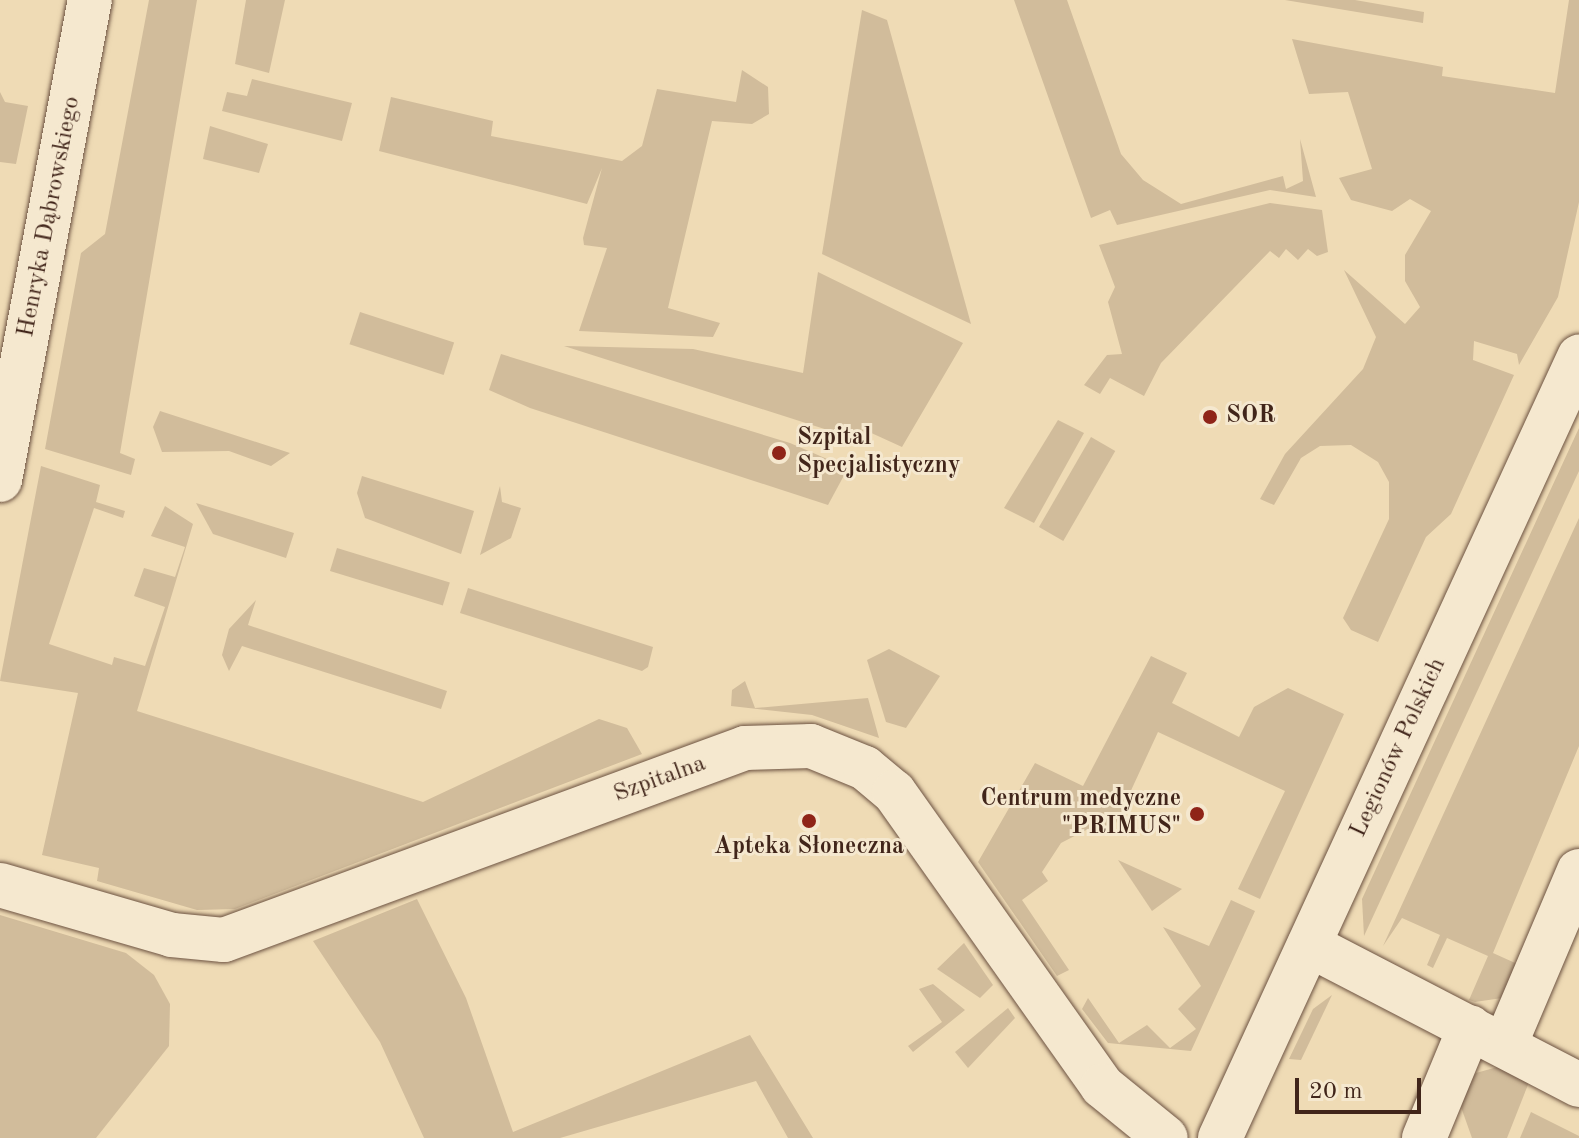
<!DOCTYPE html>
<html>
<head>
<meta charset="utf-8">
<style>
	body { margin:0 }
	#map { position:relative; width:1579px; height:1138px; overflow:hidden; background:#efdbb5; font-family:"Old Standard TT",serif }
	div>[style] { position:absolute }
	.green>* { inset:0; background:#d1bc9b; transform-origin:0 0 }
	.roads { filter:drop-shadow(0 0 2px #6c5241) drop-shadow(0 0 2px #6c5241) }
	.street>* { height:44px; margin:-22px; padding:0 22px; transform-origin:22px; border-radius:22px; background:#f5e8cf }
	.secondary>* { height:44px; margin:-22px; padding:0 22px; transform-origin:22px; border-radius:22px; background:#f5e8cf }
	.dots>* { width:22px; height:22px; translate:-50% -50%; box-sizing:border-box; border:4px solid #f5e8cf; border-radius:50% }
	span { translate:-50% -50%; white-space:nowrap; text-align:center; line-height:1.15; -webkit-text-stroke:6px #f5e8cf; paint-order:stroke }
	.street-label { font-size:24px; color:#41251a }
	.poi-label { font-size:24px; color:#41251a; font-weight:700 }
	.left { translate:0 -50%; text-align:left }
	.right { translate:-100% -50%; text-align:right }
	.scale { position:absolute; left:1295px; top:1078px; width:126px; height:36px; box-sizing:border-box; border:4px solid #41251a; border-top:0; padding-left:10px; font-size:24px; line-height:28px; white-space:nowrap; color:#41251a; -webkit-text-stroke:6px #f5e8cf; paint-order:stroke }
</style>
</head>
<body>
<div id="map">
	<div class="green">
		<i style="clip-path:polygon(149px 0,197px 0,120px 453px,135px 459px,131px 475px,45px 449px,81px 253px,105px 234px)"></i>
		<i style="clip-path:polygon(246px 0,285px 0,269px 73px,235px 64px)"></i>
		<i style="clip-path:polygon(1014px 0,1067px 0,1121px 154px,1143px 180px,1181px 204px,1283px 176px,1286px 189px,1303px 181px,1300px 139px,1316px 197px,1270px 190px,1117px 225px,1110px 210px,1091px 218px)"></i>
		<i style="clip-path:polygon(1285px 0,1355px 0,1424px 12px,1423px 23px)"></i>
		<i style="clip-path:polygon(1569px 0,1579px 0,1579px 202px,1558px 297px,1519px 365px,1517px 354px,1474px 341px,1473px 360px,1514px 375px,1451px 514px,1426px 537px,1378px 642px,1351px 630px,1343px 618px,1389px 519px,1389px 482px,1378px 462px,1351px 445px,1320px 446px,1301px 458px,1274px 505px,1260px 499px,1285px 454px,1363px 369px,1376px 337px,1344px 270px,1405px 324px,1420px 307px,1405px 281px,1405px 255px,1431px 211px,1410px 199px,1392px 211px,1351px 200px,1339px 178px,1372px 169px,1348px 92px,1309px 94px,1292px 39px,1443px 67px,1442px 76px,1555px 93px)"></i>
		<i style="clip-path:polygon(862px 10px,887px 20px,971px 324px,822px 254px)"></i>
		<i style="clip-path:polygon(742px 70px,768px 87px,769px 114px,752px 124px,712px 121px,668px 308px,720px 323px,713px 337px,579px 331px,607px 248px,584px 245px,583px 238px,602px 168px,587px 204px,379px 151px,391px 97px,493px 121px,491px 136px,622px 161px,642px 146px,657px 89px,736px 102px)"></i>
		<i style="clip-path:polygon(252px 79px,352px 103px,342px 141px,222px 111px,227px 92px,247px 96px)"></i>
		<i style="clip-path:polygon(0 92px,5px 102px,28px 106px,16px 164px,0 162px)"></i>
		<i style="clip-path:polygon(210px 126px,268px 144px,259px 173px,203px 159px)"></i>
		<i style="clip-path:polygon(1270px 203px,1322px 210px,1328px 252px,1317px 256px,1308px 249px,1298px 260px,1286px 249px,1279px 258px,1270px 251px,1161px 363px,1144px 396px,1110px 378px,1100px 394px,1084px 385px,1107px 355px,1122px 354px,1108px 302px,1115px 287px,1099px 245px)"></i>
		<i style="clip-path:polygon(818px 272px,963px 343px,902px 447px,867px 431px,862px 441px,564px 346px,693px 349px,803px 373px)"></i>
		<i style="left:360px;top:312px;width:99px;height:34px;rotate:18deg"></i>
		<i style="clip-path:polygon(501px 354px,790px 443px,848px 468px,828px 505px,530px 408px,489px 390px)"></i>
		<i style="clip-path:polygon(160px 411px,290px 453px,271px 466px,229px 451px,162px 452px,153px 427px)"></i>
		<i style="clip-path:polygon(1058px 420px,1084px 433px,1034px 523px,1004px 508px)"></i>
		<i style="clip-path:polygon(1579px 428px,1579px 471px,1364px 936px,1362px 899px)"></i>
		<i style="left:1091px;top:437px;width:28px;height:104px;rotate:30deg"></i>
		<i style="clip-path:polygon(41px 466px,100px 485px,96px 502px,125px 511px,123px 518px,94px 508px,49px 644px,112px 665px,114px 657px,145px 666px,165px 607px,134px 596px,144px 568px,175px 577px,185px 547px,151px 536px,165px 506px,193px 524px,137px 711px,423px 802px,599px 719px,627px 728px,642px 754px,235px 909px,197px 910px,97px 881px,99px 868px,42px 855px,78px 693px,0 681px)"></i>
		<i style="clip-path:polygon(362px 476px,474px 511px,461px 554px,365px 518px,357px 493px)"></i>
		<i style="clip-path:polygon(500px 486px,502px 502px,521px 508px,511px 538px,480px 555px)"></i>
		<i style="clip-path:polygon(196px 503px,294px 533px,286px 558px,213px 534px)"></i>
		<i style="clip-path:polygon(1579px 518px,1579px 746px,1493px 953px,1524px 967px,1502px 998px,1475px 1002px,1469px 1000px,1488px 956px,1447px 938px,1433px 968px,1427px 965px,1440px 935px,1402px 918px,1383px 946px)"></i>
		<i style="left:337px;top:548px;width:118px;height:24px;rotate:17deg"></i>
		<i style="clip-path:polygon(468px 588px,653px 647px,648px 667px,642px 671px,460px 613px)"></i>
		<i style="clip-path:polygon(256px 600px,248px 625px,447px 691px,441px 709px,242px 646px,229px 671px,222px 655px,229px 629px)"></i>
		<i style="clip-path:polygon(889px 649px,940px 676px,906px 728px,886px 722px,867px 660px)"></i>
		<i style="clip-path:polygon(1151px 656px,1187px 673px,1172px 703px,1239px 737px,1254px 707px,1288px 688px,1344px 714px,1260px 899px,1238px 889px,1285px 791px,1158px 732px,1110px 836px,1092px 827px,1061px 843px,1042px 872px,1048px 881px,1022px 900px,1069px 970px,1057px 976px,978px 862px,1035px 763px,1083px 786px)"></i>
		<i style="clip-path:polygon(745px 681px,755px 708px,868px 698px,879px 738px,812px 715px,731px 706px,732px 690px)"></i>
		<i style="clip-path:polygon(1118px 860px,1182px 889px,1152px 911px)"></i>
		<i style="clip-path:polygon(417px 899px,466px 998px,513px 1132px,750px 1035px,813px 1138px,788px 1138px,756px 1081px,560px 1138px,424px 1138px,380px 1042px,313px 941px)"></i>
		<i style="clip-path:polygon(1231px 900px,1255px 911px,1191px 1051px,1108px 1043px,1082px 1009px,1088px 998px,1119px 1043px,1147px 1025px,1170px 1048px,1196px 1029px,1178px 1009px,1201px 986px,1163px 927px,1209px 946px)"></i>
		<i style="clip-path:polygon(0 915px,126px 953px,154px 975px,170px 1004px,169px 1046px,96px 1138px,0 1138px)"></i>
		<i style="clip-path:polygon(964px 943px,993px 985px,980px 998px,937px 969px)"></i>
		<i style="clip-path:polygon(933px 984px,965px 1010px,913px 1052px,908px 1046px,942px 1022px,919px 989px)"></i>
		<i style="clip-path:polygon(1332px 995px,1301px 1060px,1289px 1059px,1313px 1009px)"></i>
		<i style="clip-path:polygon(1008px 1008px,1015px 1018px,968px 1068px,955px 1052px)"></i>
		<i style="clip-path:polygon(1501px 1066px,1531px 1077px,1507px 1138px,1472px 1138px,1456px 1093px,1476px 1073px)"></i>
		<i style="clip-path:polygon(1531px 1112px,1579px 1136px,1579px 1138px,1520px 1138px)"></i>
	</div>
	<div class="roads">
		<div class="street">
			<i style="left:0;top:480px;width:488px;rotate:-79.4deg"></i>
			<i style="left:0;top:885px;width:179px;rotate:16.2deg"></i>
			<i style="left:172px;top:935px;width:52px;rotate:5.5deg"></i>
			<i style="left:224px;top:940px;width:555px;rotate:-20.23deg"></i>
			<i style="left:745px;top:748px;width:66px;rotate:-1.7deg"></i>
			<i style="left:811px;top:746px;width:58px;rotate:22.2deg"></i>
			<i style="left:865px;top:768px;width:38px;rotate:40deg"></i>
			<i style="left:894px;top:792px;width:360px;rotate:54.7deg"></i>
			<i style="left:1102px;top:1086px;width:82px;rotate:39.1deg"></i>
			<i style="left:1309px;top:945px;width:304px;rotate:27.4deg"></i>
			<i style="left:1505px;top:1045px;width:189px;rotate:-67deg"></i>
			<i style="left:1424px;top:1138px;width:120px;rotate:-67.5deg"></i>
		</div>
		<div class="secondary">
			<i style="left:1220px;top:1138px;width:860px;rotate:-65.31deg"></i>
		</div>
	</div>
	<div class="dots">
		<i style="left:1210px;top:417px;background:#8f2418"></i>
		<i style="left:779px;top:453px;background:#8f2418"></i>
		<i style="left:1197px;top:814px;background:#8f2418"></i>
		<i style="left:809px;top:821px;background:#8f2418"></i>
	</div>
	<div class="street-label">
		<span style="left:50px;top:217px;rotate:-79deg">Henryka Dąbrowskiego</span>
		<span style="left:1399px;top:748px;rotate:-65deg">Legionów Polskich</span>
		<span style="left:660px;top:780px;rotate:-20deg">Szpitalna</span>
	</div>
	<div class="poi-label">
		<span class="left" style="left:1226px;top:417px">SOR</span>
		<span class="left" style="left:797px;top:453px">Szpital<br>Specjalistyczny</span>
		<span class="right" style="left:1181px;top:814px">Centrum medyczne<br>"PRIMUS"</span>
		<span style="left:809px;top:848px">Apteka Słoneczna</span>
	</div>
	<div class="scale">20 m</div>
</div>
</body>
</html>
